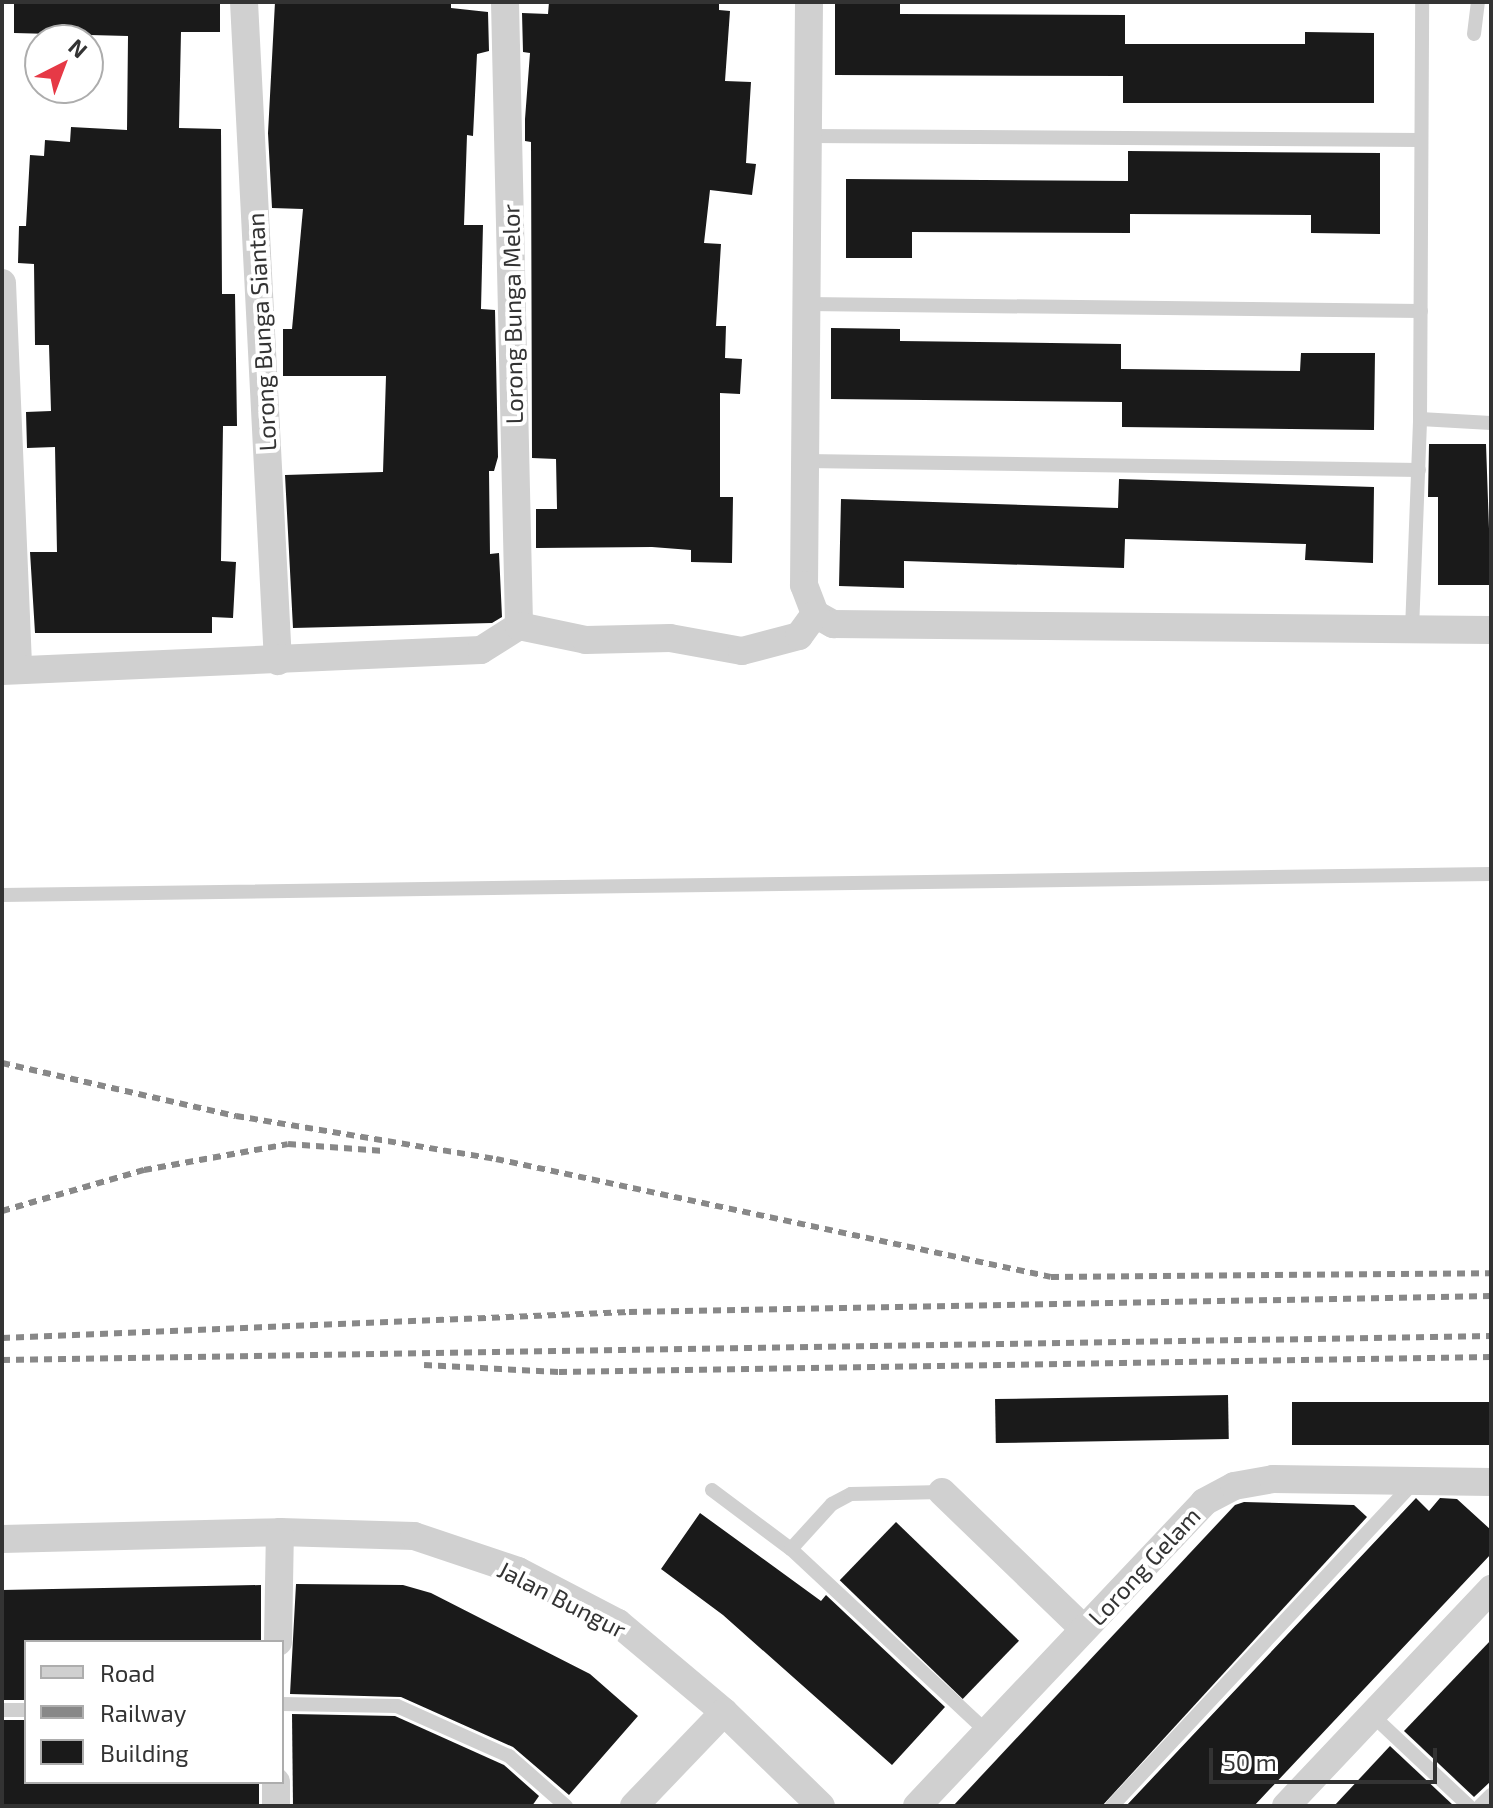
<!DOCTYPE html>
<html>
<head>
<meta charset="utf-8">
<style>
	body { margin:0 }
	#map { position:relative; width:1493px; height:1808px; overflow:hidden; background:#fff; font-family:"Exo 2",sans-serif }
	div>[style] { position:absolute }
	.building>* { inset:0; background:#1a1a1a; transform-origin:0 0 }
	.lane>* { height:14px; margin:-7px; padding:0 7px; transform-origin:7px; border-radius:7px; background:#d0d0d0 }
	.street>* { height:28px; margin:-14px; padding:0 14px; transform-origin:14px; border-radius:14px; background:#d0d0d0 }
	.rail>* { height:6px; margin-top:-3px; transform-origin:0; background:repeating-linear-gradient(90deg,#888 0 8px,transparent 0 14px) }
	span { translate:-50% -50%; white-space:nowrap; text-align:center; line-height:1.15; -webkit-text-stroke:8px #fff; paint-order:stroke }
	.street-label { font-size:24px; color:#333 }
	.frame { position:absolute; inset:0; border:4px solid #333; pointer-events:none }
	.legend { position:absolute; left:24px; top:1640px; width:260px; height:144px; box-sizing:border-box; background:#fff; border:2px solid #adadad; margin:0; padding:10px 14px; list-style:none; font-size:24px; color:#333 }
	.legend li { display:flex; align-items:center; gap:16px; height:40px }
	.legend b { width:40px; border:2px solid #adadad }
	.north { position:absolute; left:24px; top:24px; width:80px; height:80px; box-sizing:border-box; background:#fff; border:2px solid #adadad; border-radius:50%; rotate:42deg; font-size:22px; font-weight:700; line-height:32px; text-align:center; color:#333 }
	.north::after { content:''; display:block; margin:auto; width:28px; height:36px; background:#e63946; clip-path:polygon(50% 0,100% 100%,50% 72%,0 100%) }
	.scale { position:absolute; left:1209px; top:1748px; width:228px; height:36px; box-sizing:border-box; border:4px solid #333; border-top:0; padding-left:10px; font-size:24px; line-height:28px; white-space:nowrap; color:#333; -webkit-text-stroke:6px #fff; paint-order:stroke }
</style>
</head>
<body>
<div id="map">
	<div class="building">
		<i style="clip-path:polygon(14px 2px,220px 2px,220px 32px,181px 32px,179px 128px,221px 129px,222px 294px,235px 294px,237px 426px,223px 426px,221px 561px,236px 562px,233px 618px,212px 617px,212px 633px,35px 633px,30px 552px,57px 552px,55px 447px,27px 448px,26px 412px,51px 411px,49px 345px,35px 345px,34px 264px,18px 263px,19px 226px,26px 226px,30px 155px,44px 156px,45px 140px,70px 142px,71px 127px,127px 130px,128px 36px,14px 33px)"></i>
		<i style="clip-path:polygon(275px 2px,451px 2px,451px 8px,488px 12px,489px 51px,477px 54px,473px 136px,467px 135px,464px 225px,483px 225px,481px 309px,495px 310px,498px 457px,494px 471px,489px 471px,490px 554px,499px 553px,502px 617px,492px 623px,293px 628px,285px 475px,383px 472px,386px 376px,283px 376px,283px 329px,292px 329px,303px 209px,272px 208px,268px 133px)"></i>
		<i style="clip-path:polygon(549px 2px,719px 2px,719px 10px,730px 11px,725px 81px,751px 82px,746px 163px,756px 164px,752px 195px,710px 190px,704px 243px,721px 244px,716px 326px,726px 326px,725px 358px,742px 359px,740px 394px,720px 393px,720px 497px,733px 497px,732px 563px,691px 562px,691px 550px,652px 547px,536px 548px,536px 509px,557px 509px,556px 459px,532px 458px,531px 142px,525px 141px,525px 119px,530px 53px,523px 52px,522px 13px,548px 14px)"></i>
		<i style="clip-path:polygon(835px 2px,900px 2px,900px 14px,1125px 15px,1125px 44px,1305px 44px,1305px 32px,1374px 33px,1374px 103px,1123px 103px,1123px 76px,835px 75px)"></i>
		<i style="clip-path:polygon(1128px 151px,1380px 153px,1380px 234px,1311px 233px,1311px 215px,1130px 214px,1130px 233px,912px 232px,912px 258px,846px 258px,846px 179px,1128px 181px)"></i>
		<i style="clip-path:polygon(831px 328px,900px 329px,900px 341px,1121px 344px,1121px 369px,1300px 371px,1301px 353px,1375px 353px,1374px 430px,1122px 427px,1122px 402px,831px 399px)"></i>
		<i style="clip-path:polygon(1429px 444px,1486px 444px,1491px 585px,1438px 585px,1438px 497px,1428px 497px)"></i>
		<i style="clip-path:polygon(1119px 479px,1374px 487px,1373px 563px,1305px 560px,1306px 544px,1125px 539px,1124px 568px,904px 561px,904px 588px,839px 586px,841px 499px,1118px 508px)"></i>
		<i style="left:1228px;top:1395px;width:44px;height:233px;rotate:89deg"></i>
		<i style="left:1491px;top:1402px;width:43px;height:199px;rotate:90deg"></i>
		<i style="clip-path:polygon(1416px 1498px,1429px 1511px,1440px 1498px,1457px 1499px,1491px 1530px,1491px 1554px,1254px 1806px,1126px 1806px)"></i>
		<i style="clip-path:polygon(1244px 1502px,1354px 1505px,1367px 1517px,1102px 1806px,953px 1806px,1235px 1505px)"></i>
		<i style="clip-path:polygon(700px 1513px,821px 1601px,826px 1595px,945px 1707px,892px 1765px,723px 1615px,661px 1569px)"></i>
		<i style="left:896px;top:1522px;width:171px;height:81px;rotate:44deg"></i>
		<i style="clip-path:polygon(296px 1584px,403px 1585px,431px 1593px,590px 1674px,638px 1716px,569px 1795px,513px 1747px,401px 1697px,290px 1694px)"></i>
		<i style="clip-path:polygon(261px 1585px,261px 1642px,26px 1642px,26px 1700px,2px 1700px,2px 1590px)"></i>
		<i style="clip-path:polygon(1491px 1640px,1491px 1781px,1474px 1797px,1404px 1731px)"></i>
		<i style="clip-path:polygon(292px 1714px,395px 1716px,504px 1765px,539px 1796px,532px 1806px,293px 1806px)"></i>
		<i style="clip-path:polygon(2px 1720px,26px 1720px,26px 1782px,259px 1782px,259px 1806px,2px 1806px)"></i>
		<i style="clip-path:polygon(1390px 1746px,1454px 1806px,1334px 1806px)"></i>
	</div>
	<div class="lane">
		<i style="left:1474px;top:34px;width:32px;rotate:-83deg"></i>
		<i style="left:808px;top:136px;width:613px;rotate:0.37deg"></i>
		<i style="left:807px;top:304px;width:614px;rotate:0.65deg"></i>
		<i style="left:1420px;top:419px;width:71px;rotate:3.2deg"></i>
		<i style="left:806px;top:461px;width:613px;rotate:0.84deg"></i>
		<i style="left:1412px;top:630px;width:211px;rotate:-87.8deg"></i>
		<i style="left:1420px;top:419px;width:417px;rotate:-89.7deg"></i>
		<i style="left:2px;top:895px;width:1489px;rotate:-0.81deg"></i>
		<i style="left:712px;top:1490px;width:99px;rotate:36.8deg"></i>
		<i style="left:791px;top:1549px;width:268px;rotate:43deg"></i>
		<i style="left:791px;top:1549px;width:61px;rotate:-47.7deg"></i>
		<i style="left:832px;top:1504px;width:21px;rotate:-28deg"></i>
		<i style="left:851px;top:1494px;width:91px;rotate:-1.3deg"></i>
		<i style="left:282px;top:1704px;width:115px;rotate:1deg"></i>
		<i style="left:397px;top:1706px;width:123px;rotate:24.1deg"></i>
		<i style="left:509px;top:1756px;width:76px;rotate:41.3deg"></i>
		<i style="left:2px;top:1710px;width:24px"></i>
		<i style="left:1372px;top:1715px;width:133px;rotate:43.2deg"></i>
		<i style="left:1112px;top:1806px;width:444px;rotate:-47deg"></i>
		<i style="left:1480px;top:1806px;width:16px;rotate:-45deg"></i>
	</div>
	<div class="street">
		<i style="left:244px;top:2px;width:660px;rotate:87.05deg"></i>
		<i style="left:505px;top:2px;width:624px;rotate:88.71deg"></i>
		<i style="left:809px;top:2px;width:583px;rotate:90.49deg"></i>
		<i style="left:804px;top:585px;width:31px;rotate:69deg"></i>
		<i style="left:815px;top:614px;width:21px;rotate:29deg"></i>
		<i style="left:833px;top:624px;width:658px;rotate:0.52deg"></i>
		<i style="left:2px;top:283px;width:387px;rotate:87.6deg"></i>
		<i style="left:2px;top:671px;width:479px;rotate:-2.5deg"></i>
		<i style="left:481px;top:650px;width:45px;rotate:-32.3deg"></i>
		<i style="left:519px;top:626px;width:68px;rotate:11.8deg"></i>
		<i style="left:586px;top:640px;width:84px;rotate:-1.4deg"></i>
		<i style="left:670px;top:638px;width:73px;rotate:10.2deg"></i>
		<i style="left:742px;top:651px;width:59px;rotate:-14.7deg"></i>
		<i style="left:799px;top:636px;width:27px;rotate:-54deg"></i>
		<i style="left:942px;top:1492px;width:197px;rotate:44deg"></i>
		<i style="left:2px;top:1539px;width:278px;rotate:-1.4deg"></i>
		<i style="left:280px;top:1532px;width:134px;rotate:1.7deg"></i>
		<i style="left:414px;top:1536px;width:110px;rotate:18.6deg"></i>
		<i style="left:518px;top:1571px;width:113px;rotate:27.5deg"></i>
		<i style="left:618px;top:1623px;width:138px;rotate:40deg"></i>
		<i style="left:724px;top:1712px;width:135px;rotate:44.1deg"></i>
		<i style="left:278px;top:1642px;width:110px;rotate:-89deg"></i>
		<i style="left:276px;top:1806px;width:24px;rotate:-90deg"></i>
		<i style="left:634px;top:1806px;width:130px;rotate:-46.2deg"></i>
		<i style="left:917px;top:1806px;width:418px;rotate:-46.6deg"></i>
		<i style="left:1204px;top:1502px;width:34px;rotate:-28deg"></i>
		<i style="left:1234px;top:1486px;width:40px;rotate:-10deg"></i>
		<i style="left:1273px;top:1479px;width:218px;rotate:0.8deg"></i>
		<i style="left:1286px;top:1806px;width:299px;rotate:-46.6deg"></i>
	</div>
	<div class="rail">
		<i style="left:2px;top:1063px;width:240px;rotate:12.8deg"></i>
		<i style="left:236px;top:1116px;width:264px;rotate:9.4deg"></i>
		<i style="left:496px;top:1159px;width:567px;rotate:12deg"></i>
		<i style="left:1051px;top:1277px;width:440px;rotate:-0.5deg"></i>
		<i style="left:2px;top:1211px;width:148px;rotate:-16.1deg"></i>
		<i style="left:144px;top:1170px;width:146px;rotate:-10.2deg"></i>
		<i style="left:288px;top:1144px;width:96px;rotate:4.2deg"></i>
		<i style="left:2px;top:1338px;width:628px;rotate:-2.37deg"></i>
		<i style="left:629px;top:1312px;width:862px;rotate:-1.06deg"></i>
		<i style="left:2px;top:1360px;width:1489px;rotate:-0.92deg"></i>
		<i style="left:424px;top:1365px;width:135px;rotate:3deg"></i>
		<i style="left:559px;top:1372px;width:932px;rotate:-0.92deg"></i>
	</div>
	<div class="street-label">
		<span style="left:512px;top:314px;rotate:-91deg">Lorong Bunga Melor</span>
		<span style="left:261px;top:332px;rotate:-93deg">Lorong Bunga Siantan</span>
		<span style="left:1144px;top:1566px;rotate:-47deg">Lorong Gelam</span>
		<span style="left:562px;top:1599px;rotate:27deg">Jalan Bungur</span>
	</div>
	<div class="frame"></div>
	<ul class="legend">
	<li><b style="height:10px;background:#d0d0d0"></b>Road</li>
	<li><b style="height:10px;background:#888"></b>Railway</li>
	<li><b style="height:22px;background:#1a1a1a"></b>Building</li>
	</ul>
	<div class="north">N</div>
	<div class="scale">50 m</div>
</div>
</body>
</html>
